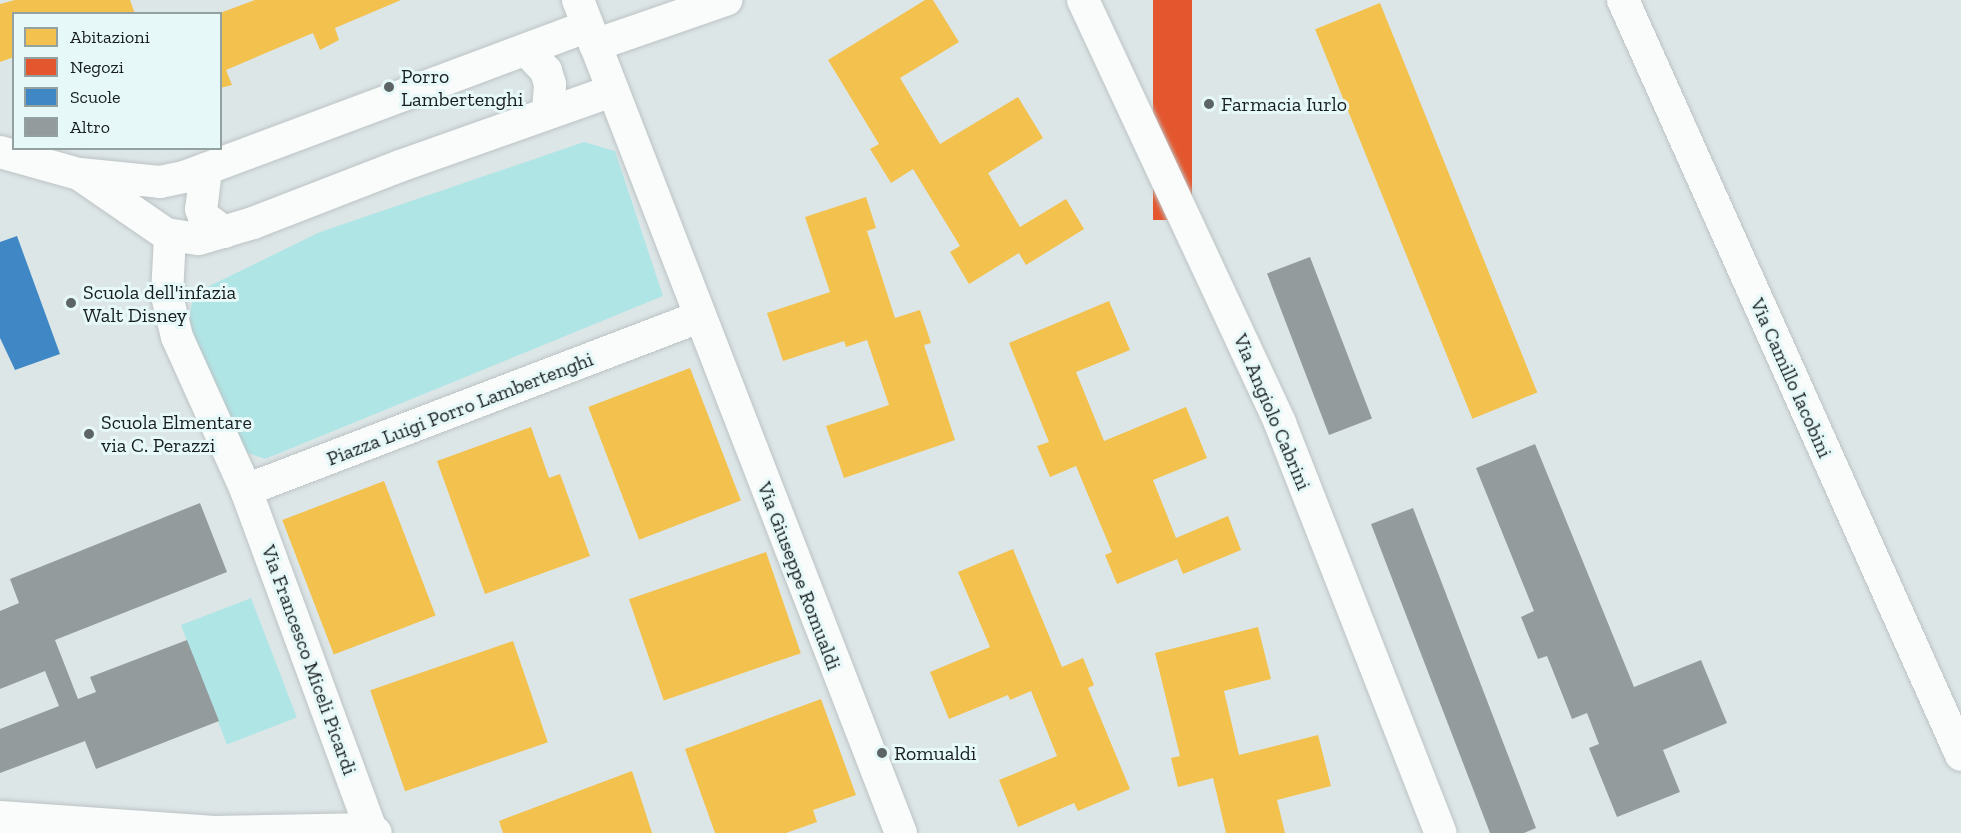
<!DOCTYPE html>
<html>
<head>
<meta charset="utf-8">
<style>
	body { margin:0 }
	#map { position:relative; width:1961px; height:833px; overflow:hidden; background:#dde6e7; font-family:"Zilla Slab",serif }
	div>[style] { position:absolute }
	.green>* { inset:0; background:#b0e5e6; transform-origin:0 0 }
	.homes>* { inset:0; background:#f2c14e; transform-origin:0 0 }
	.shops>* { inset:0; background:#e4572e; transform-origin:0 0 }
	.schools>* { inset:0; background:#3f88c5 }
	.building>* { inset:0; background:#949b9c; transform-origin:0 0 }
	.roads { filter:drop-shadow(0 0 2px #bcc3c4) drop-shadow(0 0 2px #bcc3c4) }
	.minor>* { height:32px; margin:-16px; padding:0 16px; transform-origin:16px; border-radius:16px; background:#fafbfb }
	.dots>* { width:16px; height:16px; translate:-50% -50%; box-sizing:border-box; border:3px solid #e6f8f8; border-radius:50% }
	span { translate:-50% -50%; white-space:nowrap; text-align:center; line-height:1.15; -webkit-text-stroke:6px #e6f8f8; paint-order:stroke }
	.poi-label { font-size:20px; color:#181e1f }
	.left { translate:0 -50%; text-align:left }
	.street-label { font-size:20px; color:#181e1f }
	.legend { position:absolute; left:12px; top:12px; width:210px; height:138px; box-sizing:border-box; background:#e6f8f8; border:2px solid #94a1a1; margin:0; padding:8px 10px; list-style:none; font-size:18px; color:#181e1f }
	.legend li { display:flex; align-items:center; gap:12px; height:30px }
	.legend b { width:30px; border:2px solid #94a1a1 }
</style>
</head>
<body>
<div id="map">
	<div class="green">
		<i style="clip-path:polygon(584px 142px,615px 151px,663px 296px,265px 459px,242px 451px,212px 391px,189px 323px,193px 294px,320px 232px)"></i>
		<i style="left:251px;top:598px;width:128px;height:75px;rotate:69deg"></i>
	</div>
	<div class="homes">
		<i style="clip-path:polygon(15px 0,130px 0,135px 14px,14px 14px,14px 57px,0 62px,0 4px)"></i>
		<i style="clip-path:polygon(255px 0,401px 0,335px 28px,339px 40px,320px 50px,313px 33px,226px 70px,232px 85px,220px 88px,220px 13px)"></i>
		<i style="clip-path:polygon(925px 0,933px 0,959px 42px,900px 78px,940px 144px,1018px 97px,1043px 138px,988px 173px,1020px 227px,1066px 199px,1084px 229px,1026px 265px,1019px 253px,969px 284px,950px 252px,960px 246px,913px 169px,891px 183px,870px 149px,879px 144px,828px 60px)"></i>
		<i style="left:1380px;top:3px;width:420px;height:70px;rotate:68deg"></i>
		<i style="clip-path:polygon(866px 197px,876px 228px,867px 231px,895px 318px,920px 310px,931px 343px,924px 345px,955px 440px,844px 478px,826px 426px,889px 405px,867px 340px,846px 347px,844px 341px,783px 361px,767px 313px,830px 292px,805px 217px)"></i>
		<i style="clip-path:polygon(1109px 301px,1130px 350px,1076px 372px,1104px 441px,1186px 407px,1207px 458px,1153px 480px,1176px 538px,1228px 516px,1241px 550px,1183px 574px,1177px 559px,1117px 584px,1105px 555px,1112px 552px,1076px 466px,1050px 477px,1037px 446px,1049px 442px,1009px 343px)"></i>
		<i style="left:690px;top:368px;width:142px;height:109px;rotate:69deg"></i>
		<i style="clip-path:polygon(531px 427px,549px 478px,560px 474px,590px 556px,485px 594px,437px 461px)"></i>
		<i style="left:384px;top:481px;width:144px;height:109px;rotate:69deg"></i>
		<i style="clip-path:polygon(1013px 549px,1062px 667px,1083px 658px,1094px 685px,1088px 688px,1130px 789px,1078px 811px,1074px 803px,1018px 827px,999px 780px,1057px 756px,1031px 691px,1010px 700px,1008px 695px,949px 719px,930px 672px,990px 647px,958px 572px)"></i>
		<i style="left:766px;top:552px;width:107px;height:145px;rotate:71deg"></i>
		<i style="clip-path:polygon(1258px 627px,1271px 679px,1224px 691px,1239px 755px,1318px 735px,1331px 786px,1277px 800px,1285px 833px,1226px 833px,1213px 778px,1178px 787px,1171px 758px,1180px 756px,1155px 653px)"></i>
		<i style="left:513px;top:641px;width:107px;height:151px;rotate:71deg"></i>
		<i style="clip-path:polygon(821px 699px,856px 795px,813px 810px,817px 822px,786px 833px,715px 833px,685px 749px)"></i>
		<i style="clip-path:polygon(632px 771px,652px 833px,503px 833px,499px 821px)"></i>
	</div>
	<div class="shops">
		<i style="left:1153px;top:0;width:39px;height:220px"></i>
	</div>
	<div class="schools">
		<i style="clip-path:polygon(17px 236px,60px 354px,15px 370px,0 338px,0 242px)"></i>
	</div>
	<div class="building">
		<i style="left:1310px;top:257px;width:173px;height:46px;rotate:69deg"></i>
		<i style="clip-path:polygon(1535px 444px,1634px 687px,1701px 660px,1727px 723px,1663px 750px,1680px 792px,1617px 817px,1589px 748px,1599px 744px,1587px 713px,1572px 719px,1547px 656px,1538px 659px,1521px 617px,1534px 611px,1476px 468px)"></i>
		<i style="clip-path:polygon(200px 503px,227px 572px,55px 640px,78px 699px,96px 692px,90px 677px,187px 640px,219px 721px,96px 769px,85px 741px,0 773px,0 729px,59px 706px,45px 671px,0 689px,0 611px,19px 603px,10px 579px)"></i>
		<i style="clip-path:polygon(1413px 508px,1536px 828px,1524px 833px,1490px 833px,1371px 524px)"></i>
	</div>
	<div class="roads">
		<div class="minor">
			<i style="left:578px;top:0;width:893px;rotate:68.81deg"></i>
			<i style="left:1083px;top:0;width:467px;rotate:65deg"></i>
			<i style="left:1280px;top:423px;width:440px;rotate:68.6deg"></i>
			<i style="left:1623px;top:0;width:827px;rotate:65.88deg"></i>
			<i style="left:595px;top:45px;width:139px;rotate:-19deg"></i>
			<i style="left:526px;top:50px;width:29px;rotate:46deg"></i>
			<i style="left:546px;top:71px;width:14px;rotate:73deg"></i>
			<i style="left:550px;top:84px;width:29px;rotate:94deg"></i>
			<i style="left:0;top:152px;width:82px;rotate:15.6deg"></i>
			<i style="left:79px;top:174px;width:106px;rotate:34.6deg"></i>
			<i style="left:166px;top:234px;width:33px;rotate:9deg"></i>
			<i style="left:199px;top:239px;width:56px;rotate:-16.5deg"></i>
			<i style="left:253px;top:223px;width:158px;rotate:-21.2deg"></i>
			<i style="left:400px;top:166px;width:225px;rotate:-19.5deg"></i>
			<i style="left:206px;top:170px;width:39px;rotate:97deg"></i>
			<i style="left:201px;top:209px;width:9px;rotate:69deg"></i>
			<i style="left:204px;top:217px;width:25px;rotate:37deg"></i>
			<i style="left:80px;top:174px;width:80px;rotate:5.7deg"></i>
			<i style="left:160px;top:182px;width:25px;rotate:-12deg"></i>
			<i style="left:184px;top:177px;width:430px;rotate:-20.5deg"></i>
			<i style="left:170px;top:236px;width:60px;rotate:92.9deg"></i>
			<i style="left:167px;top:296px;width:42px;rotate:76.3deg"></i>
			<i style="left:177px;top:337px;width:168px;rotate:65.7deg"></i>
			<i style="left:246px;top:490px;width:361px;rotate:69.8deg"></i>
			<i style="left:246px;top:490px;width:485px;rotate:-20.9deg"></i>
			<i style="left:0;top:817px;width:215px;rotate:4deg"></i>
			<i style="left:214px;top:832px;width:157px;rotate:-1.1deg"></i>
			<i style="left:371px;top:829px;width:6px;rotate:39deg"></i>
		</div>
	</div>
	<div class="dots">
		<i style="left:389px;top:87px;background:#5d6465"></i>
		<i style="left:1209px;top:104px;background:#5d6465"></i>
		<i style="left:71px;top:303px;background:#5d6465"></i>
		<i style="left:89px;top:434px;background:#5d6465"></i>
		<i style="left:882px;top:753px;background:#5d6465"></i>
	</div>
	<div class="poi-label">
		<span class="left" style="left:401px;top:88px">Porro<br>Lambertenghi</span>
		<span class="left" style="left:1221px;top:104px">Farmacia Iurlo</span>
		<span class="left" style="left:83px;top:304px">Scuola dell'infazia<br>Walt Disney</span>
		<span class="left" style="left:101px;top:434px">Scuola Elmentare<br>via C. Perazzi</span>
		<span class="left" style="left:894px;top:753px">Romualdi</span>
	</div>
	<div class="street-label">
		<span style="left:1791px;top:378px;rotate:66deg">Via Camillo Iacobini</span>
		<span style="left:460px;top:409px;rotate:-21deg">Piazza Luigi Porro Lambertenghi</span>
		<span style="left:1272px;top:412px;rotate:67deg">Via Angiolo Cabrini</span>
		<span style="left:799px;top:576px;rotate:69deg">Via Giuseppe Romualdi</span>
		<span style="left:309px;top:660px;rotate:70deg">Via Francesco Miceli Picardi</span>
	</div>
	<ul class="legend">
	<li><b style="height:16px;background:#f2c14e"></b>Abitazioni</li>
	<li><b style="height:16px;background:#e4572e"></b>Negozi</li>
	<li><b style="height:16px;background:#3f88c5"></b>Scuole</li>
	<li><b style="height:16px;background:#949b9c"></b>Altro</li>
	</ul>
</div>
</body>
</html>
